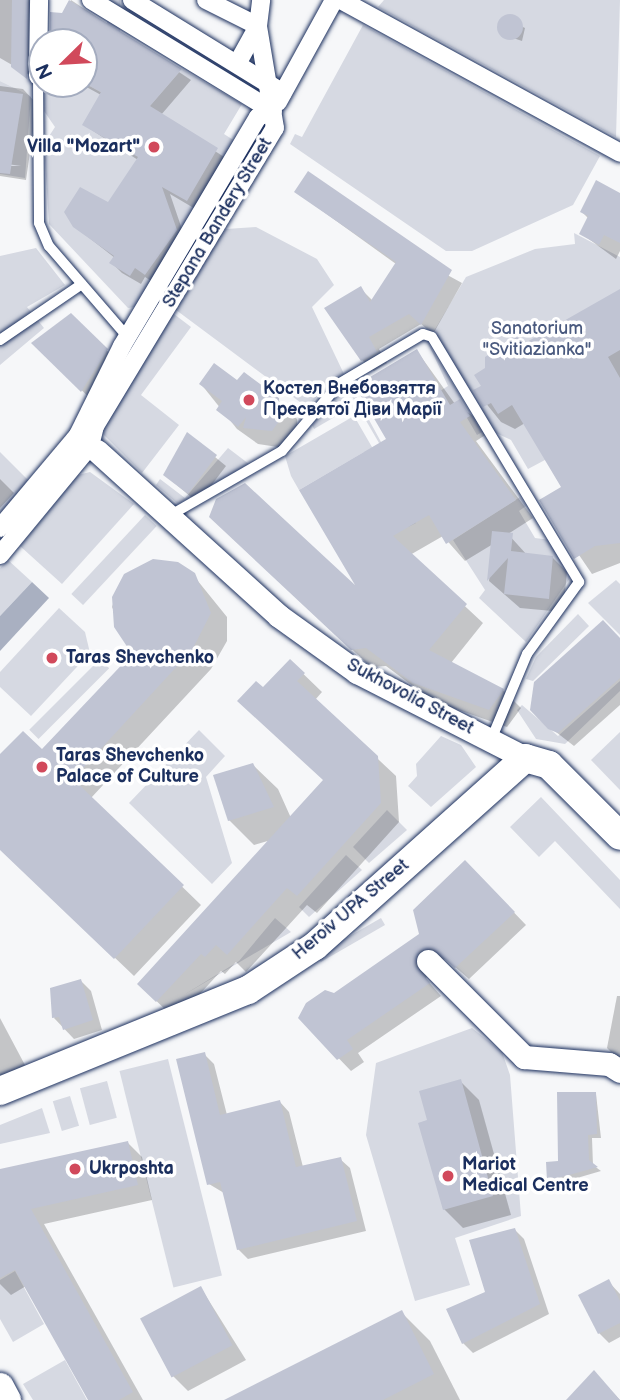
<!DOCTYPE html>
<html>
<head>
<meta charset="utf-8">
<style>
	body { margin:0 }
	#map { position:relative; width:620px; height:1400px; overflow:hidden; background:#f6f7f9; font-family:"Balsamiq Sans",sans-serif }
	div>[style] { position:absolute }
	.built>* { inset:0; background:#e6e8ee }
	.green>* { inset:0; background:#d6d9e2; transform-origin:0 0 }
	.water>* { inset:0; background:#a9b0c1 }
	.shadow>* { inset:0; background:#0003 }
	.building>* { inset:0; background:#c0c4d3; transform-origin:0 0 }
	.round { border-radius:50% }
	.roads { filter:drop-shadow(0 0 2px #1b2f5e) drop-shadow(0 0 2px #1b2f5e) }
	.service>* { height:10px; margin:-5px; padding:0 5px; transform-origin:5px; border-radius:5px; background:#fff }
	.pedestrian>* { height:18px; margin:-9px; padding:0 9px; transform-origin:9px; border-radius:9px; background:#fff }
	.minor>* { height:23px; margin:-11.5px; padding:0 11.5px; transform-origin:11.5px; border-radius:11.5px; background:#fff }
	.tertiary>* { height:28px; margin:-14px; padding:0 14px; transform-origin:14px; border-radius:14px; background:#fff }
	.dots>* { width:19px; height:19px; translate:-50% -50%; box-sizing:border-box; border:4px solid #fff; border-radius:50% }
	span { translate:-50% -50%; white-space:nowrap; text-align:center; line-height:1.15; -webkit-text-stroke:7px #fff; paint-order:stroke }
	.poi-label { font-size:18px; color:#1b2f5e; font-weight:700 }
	.right { translate:-100% -50%; text-align:right }
	.left { translate:0 -50%; text-align:left }
	.street-label { font-size:18px; color:#1b2f5e }
	.park-label { font-size:18px; color:#4a5a7f }
	.north { position:absolute; left:28px; top:28px; width:70px; height:70px; box-sizing:border-box; background:#fff; border:2px solid #a4acbf; border-radius:50%; rotate:246deg; font-size:19px; font-weight:700; line-height:28px; text-align:center; color:#1b2f5e }
	.north::after { content:''; display:block; margin:auto; width:24px; height:32px; background:#d1495b; clip-path:polygon(50% 0,100% 100%,50% 72%,0 100%) }
</style>
</head>
<body>
<div id="map">
	<div class="built">
		<i style="clip-path:polygon(0 0,33px 0,31px 96px,0 81px)"></i>
	</div>
	<div class="green">
		<i style="left:107px;top:0;width:13px;height:116px"></i>
		<i style="clip-path:polygon(384px 0,620px 0,616px 137px,378px 7px)"></i>
		<i style="clip-path:polygon(363px 25px,600px 156px,573px 205px,472px 251px,446px 251px,290px 144px,295px 134px,302px 137px)"></i>
		<i style="clip-path:polygon(182px 69px,242px 104px,224px 134px,238px 143px,142px 306px,128px 308px,49px 224px,44px 144px,55px 127px,44px 111px,44px 84px,84px 83px,142px 115px)"></i>
		<i style="clip-path:polygon(0 81px,31px 96px,25px 178px,0 174px)"></i>
		<i style="clip-path:polygon(256px 227px,317px 259px,334px 285px,312px 307px,344px 374px,393px 348px,326px 385px,308px 408px,172px 307px,214px 238px,226px 229px)"></i>
		<i style="clip-path:polygon(574px 233px,620px 257px,620px 420px,528px 469px,511px 440px,496px 433px,434px 331px,466px 277px,535px 249px,575px 244px)"></i>
		<i style="clip-path:polygon(36px 248px,65px 285px,27px 307px,44px 328px,0 365px,0 256px)"></i>
		<i style="clip-path:polygon(170px 311px,191px 327px,141px 395px,179px 425px,142px 473px,99px 430px)"></i>
		<i style="clip-path:polygon(428px 343px,482px 432px,477px 435px,460px 406px,403px 414px,448px 386px)"></i>
		<i style="clip-path:polygon(373px 367px,350px 385px,423px 519px,346px 386px)"></i>
		<i style="clip-path:polygon(339px 390px,350px 408px,314px 429px,312px 425px)"></i>
		<i style="clip-path:polygon(354px 416px,416px 523px,408px 527px,364px 452px,299px 490px,291px 476px,285px 456px)"></i>
		<i style="clip-path:polygon(228px 448px,249px 464px,178px 504px,156px 485px,160px 479px,185px 498px)"></i>
		<i style="clip-path:polygon(0 452px,32px 484px,0 523px)"></i>
		<i style="clip-path:polygon(90px 472px,134px 504px,62px 584px,20px 546px,78px 475px)"></i>
		<i style="clip-path:polygon(520px 497px,526px 506px,519px 511px,535px 538px,551px 540px,570px 578px,526px 642px,479px 598px,485px 590px,453px 540px)"></i>
		<i style="left:145px;top:515px;width:16px;height:108px;rotate:43deg"></i>
		<i style="clip-path:polygon(8px 560px,32px 582px,0 616px,0 568px)"></i>
		<i style="clip-path:polygon(616px 580px,620px 584px,620px 635px,588px 603px)"></i>
		<i style="clip-path:polygon(59px 608px,85px 632px,90px 653px,31px 716px,0 687px,0 672px)"></i>
		<i style="clip-path:polygon(578px 614px,589px 626px,533px 681px,526px 679px,536px 657px)"></i>
		<i style="left:100px;top:659px;width:13px;height:100px;rotate:45deg"></i>
		<i style="clip-path:polygon(620px 681px,620px 691px,565px 744px,536px 739px,517px 710px,522px 705px,558px 736px)"></i>
		<i style="clip-path:polygon(199px 730px,225px 756px,206px 777px,232px 863px,212px 884px,129px 803px)"></i>
		<i style="clip-path:polygon(620px 732px,620px 790px,591px 760px)"></i>
		<i style="clip-path:polygon(441px 736px,461px 745px,476px 767px,431px 807px,408px 786px,417px 776px,416px 764px)"></i>
		<i style="clip-path:polygon(541px 797px,620px 880px,620px 909px,555px 841px,539px 857px,510px 827px)"></i>
		<i style="clip-path:polygon(387px 810px,407px 830px,369px 863px,353px 847px)"></i>
		<i style="clip-path:polygon(346px 855px,362px 870px,309px 917px,299px 907px)"></i>
		<i style="clip-path:polygon(275px 918px,291px 932px,182px 996px,239px 961px)"></i>
		<i style="left:381px;top:918px;width:8px;height:74px;rotate:60deg"></i>
		<i style="clip-path:polygon(472px 1028px,502px 1052px,510px 1075px,521px 1216px,455px 1238px,470px 1285px,415px 1301px,366px 1135px,376px 1063px)"></i>
		<i style="left:168px;top:1059px;width:223px;height:50px;rotate:76deg"></i>
		<i style="left:107px;top:1081px;width:38px;height:28px;rotate:75deg"></i>
		<i style="left:70px;top:1096px;width:31px;height:18px;rotate:73deg"></i>
		<i style="clip-path:polygon(42px 1108px,50px 1133px,0 1144px,0 1125px)"></i>
		<i style="clip-path:polygon(15px 1271px,44px 1324px,13px 1342px,0 1319px,0 1280px)"></i>
		<i style="clip-path:polygon(65px 1360px,87px 1400px,33px 1400px,23px 1384px)"></i>
	</div>
	<div class="water">
		<i style="clip-path:polygon(32px 582px,49px 598px,0 651px,0 616px)"></i>
	</div>
	<div class="shadow">
		<i style="clip-path:polygon(0 0,45px 0,40px 81px,0 58px)"></i>
		<i style="clip-path:polygon(71px 0,191px 80px,161px 115px,227px 159px,197px 210px,170px 194px,186px 241px,156px 284px,145px 277px,141px 284px,122px 273px,112px 263px,115px 258px,74px 226px,109px 205px,138px 160px,84px 125px,101px 95px,81px 84px,84px 42px,52px 42px)"></i>
		<i style="clip-path:polygon(505px 19px,525px 28px,522px 41px,501px 34px)"></i>
		<i style="clip-path:polygon(0 86px,23px 89px,37px 104px,26px 180px,0 176px,0 166px,21px 166px,0 163px)"></i>
		<i style="clip-path:polygon(296px 192px,462px 283px,433px 334px,421px 324px,379px 349px,387px 363px,374px 371px,362px 360px,326px 308px,360px 288px,373px 301px,396px 264px)"></i>
		<i style="clip-path:polygon(620px 195px,620px 251px,616px 259px,582px 234px,589px 219px,582px 212px)"></i>
		<i style="clip-path:polygon(620px 291px,620px 563px,592px 574px,542px 501px,563px 488px,525px 423px,515px 429px,501px 422px,476px 391px,525px 345px)"></i>
		<i style="clip-path:polygon(72px 315px,125px 369px,101px 409px,33px 343px)"></i>
		<i style="clip-path:polygon(417px 351px,455px 404px,478px 419px,487px 434px,476px 441px,533px 518px,508px 534px,527px 555px,552px 557px,567px 572px,563px 612px,520px 608px,489px 581px,493px 544px,465px 561px,443px 536px,410px 555px,483px 623px,451px 663px,503px 690px,521px 708px,507px 727px,433px 701px,386px 666px,371px 667px,229px 535px,360px 593px,388px 439px)"></i>
		<i style="clip-path:polygon(238px 383px,278px 400px,297px 419px,298px 439px,291px 449px,258px 444px,237px 429px,201px 384px)"></i>
		<i style="clip-path:polygon(187px 434px,226px 466px,198px 503px,165px 475px)"></i>
		<i style="clip-path:polygon(0 479px,14px 493px,0 508px)"></i>
		<i style="clip-path:polygon(189px 570px,227px 617px,227px 641px,211px 669px,91px 798px,201px 905px,134px 976px,0 848px,0 757px,42px 751px,134px 654px,112px 607px,120px 583px)"></i>
		<i style="clip-path:polygon(620px 640px,620px 705px,574px 746px,547px 725px)"></i>
		<i style="clip-path:polygon(290px 661px,322px 692px,315px 700px,396px 776px,399px 822px,317px 913px,307px 905px,246px 972px,236px 962px,225px 974px,221px 971px,176px 1020px,139px 984px,271px 840px,254px 845px,229px 820px,253px 765px,278px 789px,291px 818px,325px 780px,239px 701px,263px 690px)"></i>
		<i style="clip-path:polygon(477px 874px,526px 925px,469px 979px,446px 959px,431px 963px,426px 979px,441px 996px,358px 1053px,364px 1062px,351px 1071px,300px 1018px,421px 935px)"></i>
		<i style="clip-path:polygon(81px 981px,91px 991px,102px 1030px,74px 1039px,54px 1018px)"></i>
		<i style="clip-path:polygon(617px 996px,620px 996px,620px 1061px,607px 1048px)"></i>
		<i style="clip-path:polygon(0 1018px,26px 1067px,0 1079px)"></i>
		<i style="clip-path:polygon(204px 1054px,214px 1064px,227px 1115px,280px 1102px,289px 1112px,303px 1167px,340px 1159px,350px 1168px,366px 1231px,248px 1259px,238px 1249px,224px 1193px,209px 1184px)"></i>
		<i style="clip-path:polygon(460px 1081px,479px 1100px,511px 1215px,463px 1228px,444px 1209px,429px 1122px)"></i>
		<i style="clip-path:polygon(596px 1094px,601px 1138px,592px 1138px,593px 1165px,601px 1171px,553px 1185px,549px 1180px)"></i>
		<i style="clip-path:polygon(128px 1143px,142px 1157px,152px 1200px,44px 1224px,143px 1400px,90px 1400px,26px 1286px,11px 1295px,0 1284px,0 1171px)"></i>
		<i style="clip-path:polygon(514px 1229px,524px 1239px,549px 1314px,473px 1353px,463px 1343px)"></i>
		<i style="clip-path:polygon(608px 1281px,620px 1294px,620px 1337px,609px 1343px,599px 1333px)"></i>
		<i style="clip-path:polygon(201px 1288px,246px 1360px,188px 1391px,173px 1376px)"></i>
		<i style="clip-path:polygon(401px 1312px,430px 1341px,460px 1400px,252px 1400px)"></i>
		<i style="clip-path:polygon(594px 1372px,620px 1400px,568px 1400px)"></i>
	</div>
	<div class="building">
		<i style="clip-path:polygon(12px 0,28px 0,27px 79px,11px 67px)"></i>
		<i style="clip-path:polygon(69px 0,182px 69px,150px 106px,218px 148px,187px 201px,162px 187px,177px 230px,145px 275px,135px 268px,130px 276px,109px 263px,114px 256px,73px 227px,64px 212px,80px 187px,108px 202px,138px 157px,82px 125px,101px 92px,84px 83px,84px 42px,50px 42px,50px 12px,62px 13px)"></i>
		<i class="round" style="left:497px;top:14px;width:26px;height:26px"></i>
		<i style="clip-path:polygon(0 91px,23px 94px,10px 174px,0 173px)"></i>
		<i style="clip-path:polygon(308px 171px,452px 270px,421px 325px,409px 314px,369px 337px,377px 352px,361px 361px,324px 308px,361px 286px,370px 302px,396px 262px,294px 192px)"></i>
		<i style="clip-path:polygon(596px 180px,620px 193px,620px 243px,604px 235px,599px 245px,579px 234px,588px 216px,580px 212px)"></i>
		<i style="clip-path:polygon(620px 289px,620px 350px,608px 357px,620px 378px,620px 543px,595px 546px,574px 559px,539px 500px,561px 487px,512px 405px,498px 414px,491px 403px,483px 407px,473px 390px,481px 386px,474px 375px,485px 368px,485px 357px,517px 337px,525px 343px)"></i>
		<i style="clip-path:polygon(71px 313px,108px 349px,81px 392px,31px 343px)"></i>
		<i style="clip-path:polygon(417px 349px,450px 405px,460px 399px,470px 416px,460px 422px,516px 500px,446px 544px,429px 515px,393px 536px,467px 604px,429px 650px,504px 689px,489px 710px,413px 683px,366px 648px,351px 650px,209px 517px,216px 499px,245px 483px,355px 585px,299px 490px,386px 439px,355px 386px)"></i>
		<i style="clip-path:polygon(214px 363px,237px 380px,244px 372px,279px 398px,280px 420px,272px 431px,243px 428px,246px 417px,238px 427px,216px 410px,222px 401px,199px 384px)"></i>
		<i style="clip-path:polygon(187px 432px,217px 455px,188px 494px,163px 475px)"></i>
		<i style="clip-path:polygon(492px 531px,513px 533px,511px 551px,553px 556px,549px 599px,504px 594px,508px 558px,487px 581px)"></i>
		<i style="clip-path:polygon(153px 559px,178px 562px,195px 573px,211px 613px,192px 650px,73px 779px,184px 885px,114px 959px,0 850px,0 754px,23px 731px,42px 749px,132px 654px,114px 627px,112px 597px,124px 574px)"></i>
		<i style="clip-path:polygon(603px 620px,620px 638px,620px 678px,558px 733px,548px 729px,530px 710px,534px 682px)"></i>
		<i style="clip-path:polygon(290px 659px,305px 673px,297px 681px,378px 756px,381px 803px,297px 896px,287px 888px,227px 955px,216px 945px,205px 957px,201px 954px,156px 1002px,137px 984px,323px 780px,237px 701px,256px 681px,263px 687px)"></i>
		<i style="clip-path:polygon(253px 763px,274px 807px,228px 821px,213px 775px)"></i>
		<i style="clip-path:polygon(465px 860px,515px 912px,455px 968px,432px 948px,419px 951px,415px 965px,430px 983px,347px 1040px,353px 1049px,337px 1060px,298px 1018px,306px 1003px,325px 990px,334px 993px,419px 934px,413px 910px)"></i>
		<i style="clip-path:polygon(81px 979px,93px 1020px,63px 1030px,59px 1017px,52px 1018px,50px 988px)"></i>
		<i style="clip-path:polygon(205px 1052px,220px 1115px,280px 1100px,296px 1167px,341px 1157px,357px 1221px,237px 1250px,220px 1182px,207px 1185px,176px 1059px)"></i>
		<i style="clip-path:polygon(461px 1079px,493px 1196px,443px 1210px,418px 1123px,427px 1120px,419px 1091px)"></i>
		<i style="clip-path:polygon(557px 1092px,596px 1092px,597px 1134px,588px 1135px,589px 1160px,598px 1167px,547px 1181px,546px 1162px,558px 1161px)"></i>
		<i style="clip-path:polygon(128px 1141px,138px 1185px,31px 1209px,133px 1392px,119px 1400px,88px 1400px,15px 1270px,0 1278px,0 1169px)"></i>
		<i style="clip-path:polygon(515px 1228px,540px 1304px,462px 1344px,446px 1309px,485px 1292px,469px 1240px)"></i>
		<i style="clip-path:polygon(609px 1279px,620px 1301px,620px 1323px,598px 1334px,578px 1295px)"></i>
		<i style="left:201px;top:1286px;width:67px;height:69px;rotate:62deg"></i>
		<i style="clip-path:polygon(402px 1310px,434px 1374px,383px 1400px,224px 1400px)"></i>
		<i style="clip-path:polygon(594px 1370px,620px 1400px,566px 1400px)"></i>
	</div>
	<div class="roads">
		<div class="service">
			<i style="left:38px;top:76px;width:147px;rotate:89.6deg"></i>
			<i style="left:39px;top:223px;width:25px;rotate:67deg"></i>
			<i style="left:49px;top:246px;width:116px;rotate:49.2deg"></i>
			<i style="left:0;top:340px;width:99px;rotate:-34.3deg"></i>
			<i style="left:169px;top:516px;width:130px;rotate:-29.9deg"></i>
			<i style="left:282px;top:451px;width:89px;rotate:-49.5deg"></i>
			<i style="left:340px;top:383px;width:96px;rotate:-30.6deg"></i>
			<i style="left:423px;top:334px;width:9px;rotate:18deg"></i>
			<i style="left:432px;top:337px;width:286px;rotate:59deg"></i>
			<i style="left:579px;top:582px;width:89px;rotate:125.8deg"></i>
			<i style="left:527px;top:654px;width:93px;rotate:112.7deg"></i>
		</div>
		<div class="pedestrian">
			<i style="left:91px;top:0;width:213px;rotate:31.4deg"></i>
			<i style="left:132px;top:0;width:177px;rotate:31.6deg"></i>
			<i style="left:206px;top:0;width:58px;rotate:26.6deg"></i>
			<i style="left:258px;top:26px;width:43px;rotate:118.9deg"></i>
			<i style="left:341px;top:0;width:318px;rotate:28.7deg"></i>
			<i style="left:38px;top:76px;width:76px;rotate:-89.2deg"></i>
			<i style="left:278px;top:102px;width:116px;rotate:-61.2deg"></i>
			<i style="left:0;top:528px;width:121px;rotate:-50deg"></i>
			<i style="left:78px;top:435px;width:99px;rotate:-63.7deg"></i>
			<i style="left:122px;top:346px;width:266px;rotate:-59.3deg"></i>
			<i style="left:258px;top:117px;width:16px;rotate:-22deg"></i>
			<i style="left:0;top:555px;width:141px;rotate:-50.5deg"></i>
			<i style="left:90px;top:446px;width:21px;rotate:-76deg"></i>
			<i style="left:95px;top:426px;width:348px;rotate:-58.9deg"></i>
			<i style="left:275px;top:128px;width:103px;rotate:-99.5deg"></i>
			<i style="left:258px;top:26px;width:26px;rotate:-83deg"></i>
		</div>
		<div class="minor">
			<i style="left:97px;top:451px;width:246px;rotate:42.2deg"></i>
			<i style="left:279px;top:616px;width:96px;rotate:35.7deg"></i>
			<i style="left:357px;top:672px;width:189px;rotate:27.1deg"></i>
			<i style="left:428px;top:961px;width:136px;rotate:45deg"></i>
			<i style="left:524px;top:1057px;width:85px;rotate:4.7deg"></i>
			<i style="left:609px;top:1064px;width:13px;rotate:32deg"></i>
		</div>
		<div class="tertiary">
			<i style="left:0;top:1091px;width:268px;rotate:-22.2deg"></i>
			<i style="left:248px;top:990px;width:80px;rotate:-33.3deg"></i>
			<i style="left:315px;top:946px;width:282px;rotate:-41.8deg"></i>
			<i style="left:525px;top:758px;width:25px;rotate:16deg"></i>
			<i style="left:549px;top:765px;width:100px;rotate:45deg"></i>
			<i style="left:0;top:1387px;width:15px;rotate:62deg"></i>
		</div>
	</div>
	<div class="dots">
		<i style="left:154px;top:147px;background:#d1495b"></i>
		<i style="left:249px;top:400px;background:#d1495b"></i>
		<i style="left:52px;top:658px;background:#d1495b"></i>
		<i style="left:42px;top:767px;background:#d1495b"></i>
		<i style="left:75px;top:1169px;background:#d1495b"></i>
		<i style="left:448px;top:1176px;background:#d1495b"></i>
	</div>
	<div class="poi-label">
		<span class="right" style="left:140px;top:147px">Villa "Mozart"</span>
		<span class="left" style="left:263px;top:400px">Костел Внебовзяття<br>Пресвятої Діви Марії</span>
		<span class="left" style="left:66px;top:658px">Taras Shevchenko</span>
		<span class="left" style="left:56px;top:767px">Taras Shevchenko<br>Palace of Culture</span>
		<span class="left" style="left:462px;top:1176px">Mariot<br>Medical Centre</span>
		<span class="left" style="left:89px;top:1169px">Ukrposhta</span>
	</div>
	<div class="street-label">
		<span style="left:218px;top:223px;rotate:-59deg">Stepana Bandery Street</span>
		<span style="left:410px;top:697px;rotate:28deg">Sukhovolia Street</span>
		<span style="left:351px;top:910px;rotate:-40deg">Heroiv UPA Street</span>
	</div>
	<div class="park-label">
		<span style="left:537px;top:340px">Sanatorium<br>"Svitiazianka"</span>
	</div>
	<div class="north">N</div>
</div>
</body>
</html>
